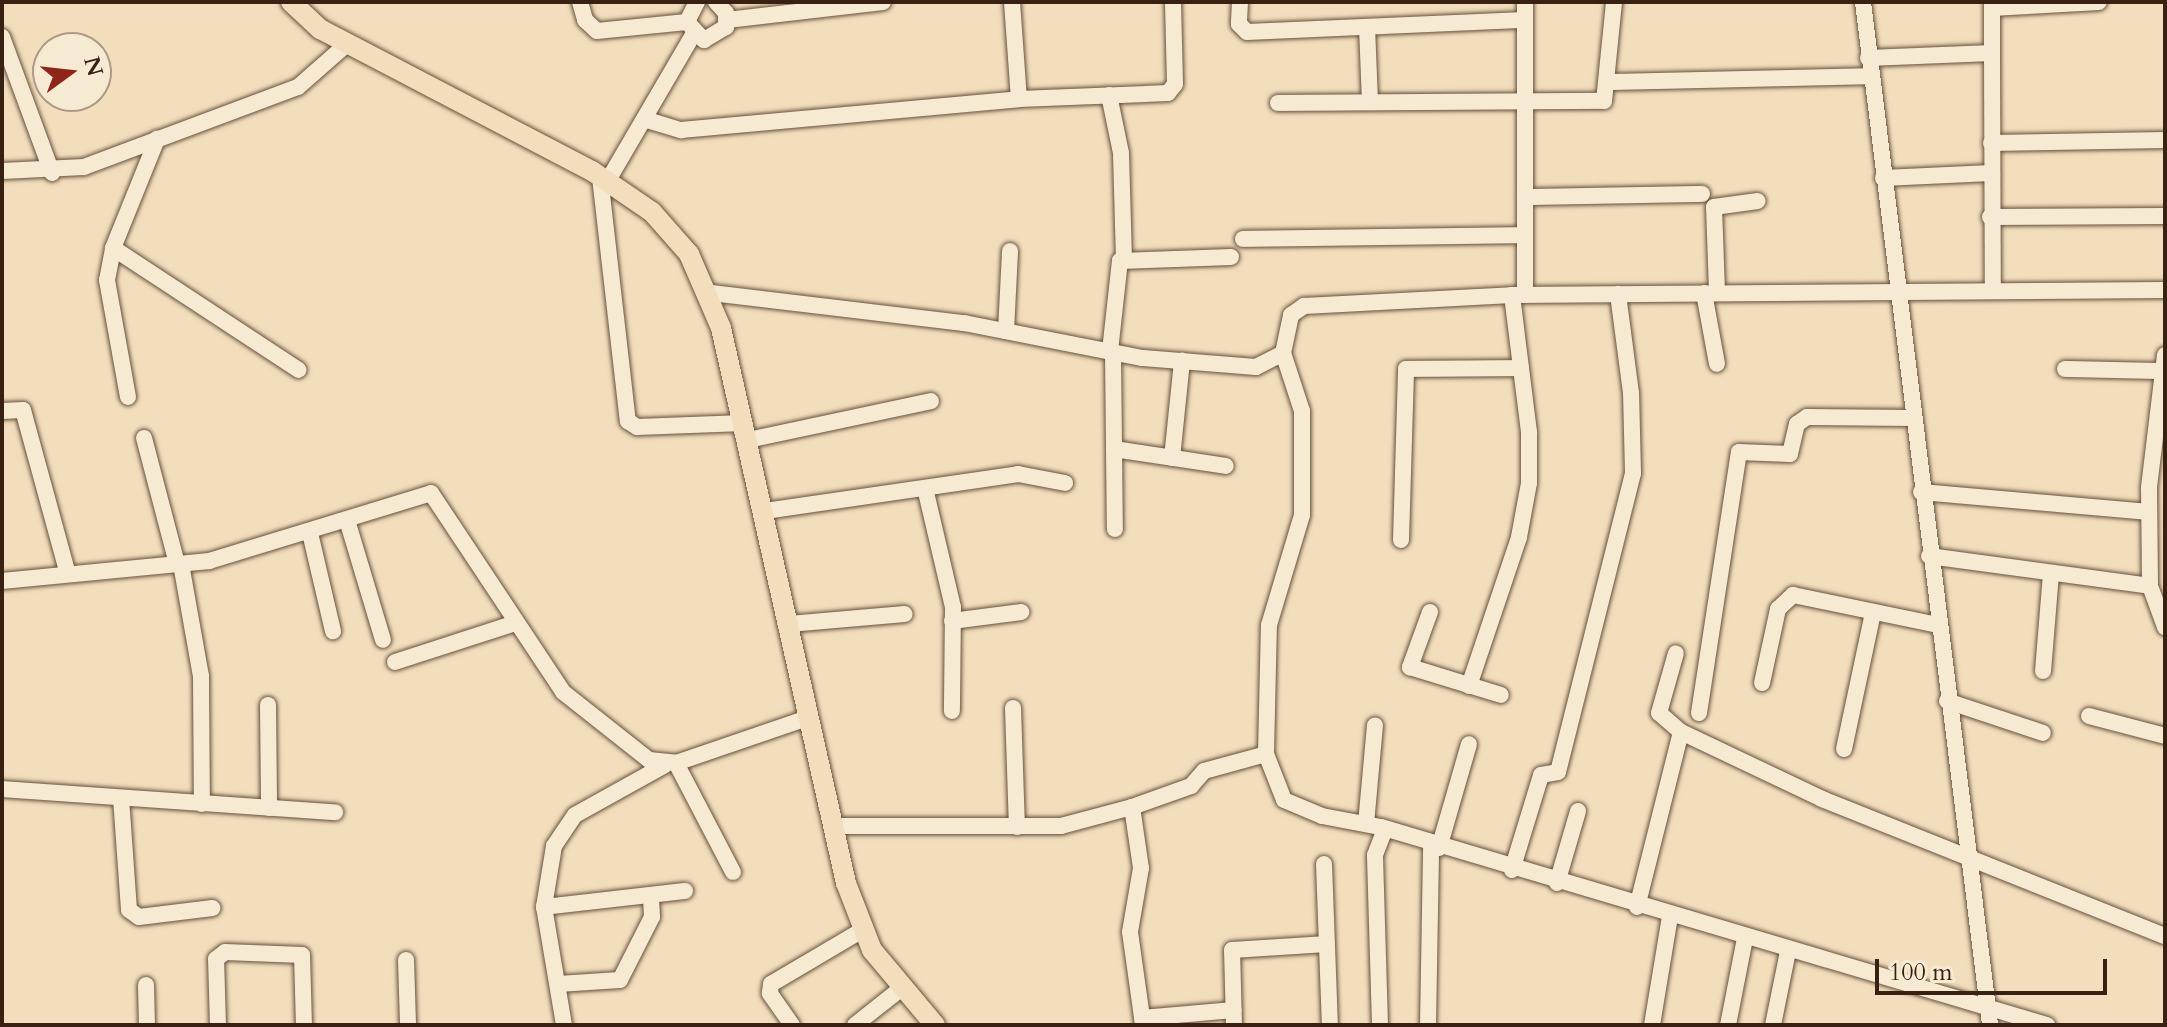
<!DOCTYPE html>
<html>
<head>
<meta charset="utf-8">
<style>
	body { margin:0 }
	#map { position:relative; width:2167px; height:1027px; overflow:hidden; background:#f2debc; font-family:Cardo,serif }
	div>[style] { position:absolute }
	.roads { filter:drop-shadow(0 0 2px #66503c) drop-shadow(0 0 2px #66503c) }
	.minor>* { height:16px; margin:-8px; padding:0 8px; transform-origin:8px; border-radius:8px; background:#f7ead3 }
	.major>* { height:20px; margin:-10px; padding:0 10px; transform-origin:10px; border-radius:10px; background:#f2debc }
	span { translate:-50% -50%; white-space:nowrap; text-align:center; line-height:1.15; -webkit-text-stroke:7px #f7ead3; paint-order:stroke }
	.frame { position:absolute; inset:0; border:4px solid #382112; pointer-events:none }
	.north { position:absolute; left:32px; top:32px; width:80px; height:80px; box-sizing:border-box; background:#f7ead3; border:2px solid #ab9a86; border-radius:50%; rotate:75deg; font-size:22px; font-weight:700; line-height:32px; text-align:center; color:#382112 }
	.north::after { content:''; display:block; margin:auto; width:28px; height:36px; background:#8f2418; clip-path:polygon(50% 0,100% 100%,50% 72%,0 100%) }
	.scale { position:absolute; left:1875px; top:959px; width:232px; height:36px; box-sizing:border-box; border:4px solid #382112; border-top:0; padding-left:10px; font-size:24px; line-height:28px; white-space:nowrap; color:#382112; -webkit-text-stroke:6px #f7ead3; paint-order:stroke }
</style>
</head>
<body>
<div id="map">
	<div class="roads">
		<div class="minor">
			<i style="left:580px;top:2px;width:19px;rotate:74deg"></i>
			<i style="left:585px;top:20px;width:16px;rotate:43deg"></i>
			<i style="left:597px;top:31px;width:90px;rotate:-5.7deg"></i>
			<i style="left:697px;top:2px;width:22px;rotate:117deg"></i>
			<i style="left:687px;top:22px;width:25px;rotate:47deg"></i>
			<i style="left:704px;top:40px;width:26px;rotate:-31deg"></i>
			<i style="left:726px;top:27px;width:14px;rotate:-90deg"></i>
			<i style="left:726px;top:13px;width:15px;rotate:-132deg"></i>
			<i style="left:1012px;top:2px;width:97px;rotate:85.9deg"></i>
			<i style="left:1240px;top:2px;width:22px;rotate:93deg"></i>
			<i style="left:1239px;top:24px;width:11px;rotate:45deg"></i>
			<i style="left:1247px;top:32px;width:278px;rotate:-2.5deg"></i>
			<i style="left:1525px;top:2px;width:293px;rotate:90deg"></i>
			<i style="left:1863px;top:2px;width:1031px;rotate:82.92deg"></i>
			<i style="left:1992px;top:8px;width:107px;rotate:-3.2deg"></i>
			<i style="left:727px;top:20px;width:157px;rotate:-6.6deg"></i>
			<i style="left:1367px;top:27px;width:75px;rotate:87.7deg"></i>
			<i style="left:2px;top:37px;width:145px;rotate:69.8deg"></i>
			<i style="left:1992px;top:53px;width:51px;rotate:-90deg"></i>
			<i style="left:1868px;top:58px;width:124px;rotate:-2.3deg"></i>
			<i style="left:1992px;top:53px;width:237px;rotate:89.8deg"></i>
			<i style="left:1609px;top:82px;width:261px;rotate:-1.3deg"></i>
			<i style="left:1109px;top:95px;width:59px;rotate:78.3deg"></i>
			<i style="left:1121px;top:153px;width:106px;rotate:88.4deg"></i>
			<i style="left:1278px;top:103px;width:326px;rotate:-0.4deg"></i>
			<i style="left:1604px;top:101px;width:100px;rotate:-84.2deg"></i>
			<i style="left:644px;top:119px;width:39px;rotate:17deg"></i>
			<i style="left:681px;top:130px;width:339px;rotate:-5.2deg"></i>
			<i style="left:1019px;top:99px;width:149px;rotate:-2.3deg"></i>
			<i style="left:1168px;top:93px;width:11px;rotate:-52deg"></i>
			<i style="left:1175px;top:84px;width:82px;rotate:-91.4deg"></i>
			<i style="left:1991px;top:143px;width:174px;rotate:-1deg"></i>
			<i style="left:2px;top:171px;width:82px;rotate:-2.8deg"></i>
			<i style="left:84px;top:167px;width:228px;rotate:-20.5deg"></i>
			<i style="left:298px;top:87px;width:67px;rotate:-41.3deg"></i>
			<i style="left:600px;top:177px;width:246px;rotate:83.5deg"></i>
			<i style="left:628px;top:421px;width:11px;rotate:34deg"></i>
			<i style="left:637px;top:427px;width:107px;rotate:-2.1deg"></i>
			<i style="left:1883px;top:178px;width:108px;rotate:-2.7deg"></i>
			<i style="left:607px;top:182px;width:170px;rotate:-59.7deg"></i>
			<i style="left:1525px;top:197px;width:177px;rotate:-1deg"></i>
			<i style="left:1990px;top:217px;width:175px;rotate:-0.3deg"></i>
			<i style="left:1243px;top:239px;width:282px;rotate:-0.8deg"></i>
			<i style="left:113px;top:248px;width:222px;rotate:33.3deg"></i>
			<i style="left:1717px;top:292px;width:85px;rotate:-92deg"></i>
			<i style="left:1714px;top:207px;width:44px;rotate:-7.8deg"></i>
			<i style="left:711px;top:293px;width:255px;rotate:6.8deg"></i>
			<i style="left:964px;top:323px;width:182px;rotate:11.1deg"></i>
			<i style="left:1143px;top:358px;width:113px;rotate:4.6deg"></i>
			<i style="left:1256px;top:367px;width:30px;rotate:-27deg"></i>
			<i style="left:1283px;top:353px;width:39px;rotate:-78deg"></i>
			<i style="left:1291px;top:315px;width:16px;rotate:-35deg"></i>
			<i style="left:1304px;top:306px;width:208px;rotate:-3deg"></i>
			<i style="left:1512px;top:295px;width:653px;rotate:-0.44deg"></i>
			<i style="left:1704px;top:293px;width:72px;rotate:79.6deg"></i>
			<i style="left:1006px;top:331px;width:80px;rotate:-87.1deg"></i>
			<i style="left:1110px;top:351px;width:91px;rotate:-83.7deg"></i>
			<i style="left:1120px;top:261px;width:111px;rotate:-2.1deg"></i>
			<i style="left:1113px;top:352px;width:177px;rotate:89.4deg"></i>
			<i style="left:2165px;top:355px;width:134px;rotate:96.9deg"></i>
			<i style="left:2149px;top:488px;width:98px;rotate:89.4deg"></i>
			<i style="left:2150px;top:586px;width:44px;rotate:69.9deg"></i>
			<i style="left:2065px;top:369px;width:97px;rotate:1.2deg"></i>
			<i style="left:128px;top:397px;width:119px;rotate:-100.2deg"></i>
			<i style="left:107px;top:280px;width:33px;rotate:-79deg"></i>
			<i style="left:113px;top:248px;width:118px;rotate:-68deg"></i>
			<i style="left:2px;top:411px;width:21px;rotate:-3deg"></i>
			<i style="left:23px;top:410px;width:167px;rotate:74.7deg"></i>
			<i style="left:144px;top:438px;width:130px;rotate:75.3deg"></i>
			<i style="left:748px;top:440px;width:187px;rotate:-12deg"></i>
			<i style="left:1114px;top:449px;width:113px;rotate:8.6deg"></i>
			<i style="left:1172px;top:458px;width:98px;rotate:-84.1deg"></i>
			<i style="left:925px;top:488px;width:122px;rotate:76.8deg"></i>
			<i style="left:953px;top:607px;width:104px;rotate:90.6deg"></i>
			<i style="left:1921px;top:492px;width:229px;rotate:5deg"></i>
			<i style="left:765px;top:511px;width:256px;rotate:-8.3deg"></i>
			<i style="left:1018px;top:474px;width:48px;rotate:10.8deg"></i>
			<i style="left:347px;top:520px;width:125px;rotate:73.3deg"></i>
			<i style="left:310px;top:533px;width:101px;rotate:76.8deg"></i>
			<i style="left:1401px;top:540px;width:171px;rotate:-88.3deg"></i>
			<i style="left:1406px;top:369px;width:115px;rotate:-0.5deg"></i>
			<i style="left:1929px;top:556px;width:223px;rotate:7.7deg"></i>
			<i style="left:181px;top:564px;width:114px;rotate:79.9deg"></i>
			<i style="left:201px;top:676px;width:128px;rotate:89.6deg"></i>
			<i style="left:2px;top:581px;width:208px;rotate:-5.5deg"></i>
			<i style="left:209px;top:561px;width:232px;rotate:-17deg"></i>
			<i style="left:431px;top:493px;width:239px;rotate:56.4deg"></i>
			<i style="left:563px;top:692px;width:110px;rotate:38.3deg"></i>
			<i style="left:649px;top:760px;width:27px;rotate:6deg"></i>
			<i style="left:676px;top:763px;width:142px;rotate:-18.9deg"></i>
			<i style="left:1430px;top:612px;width:59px;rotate:110deg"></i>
			<i style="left:1410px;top:667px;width:95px;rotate:17.1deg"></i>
			<i style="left:952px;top:621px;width:70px;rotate:-7.4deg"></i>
			<i style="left:789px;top:624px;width:116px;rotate:-4.9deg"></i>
			<i style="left:395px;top:662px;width:127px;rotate:-17.9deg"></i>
			<i style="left:2043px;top:671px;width:97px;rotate:-85.3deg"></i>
			<i style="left:1762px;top:683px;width:76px;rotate:-77.8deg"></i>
			<i style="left:1778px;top:609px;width:21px;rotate:-43deg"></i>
			<i style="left:1793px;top:595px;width:148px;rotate:11.7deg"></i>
			<i style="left:1469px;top:686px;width:157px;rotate:-71.4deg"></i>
			<i style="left:1519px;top:537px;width:55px;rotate:-79.5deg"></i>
			<i style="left:1529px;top:483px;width:51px;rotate:-90deg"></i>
			<i style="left:1529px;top:432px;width:138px;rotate:-97.1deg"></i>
			<i style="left:1947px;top:701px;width:101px;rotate:18.4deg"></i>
			<i style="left:268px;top:705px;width:103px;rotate:89.4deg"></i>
			<i style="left:1013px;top:708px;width:119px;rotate:88.1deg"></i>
			<i style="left:1699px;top:713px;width:264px;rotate:-81.3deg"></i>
			<i style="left:1739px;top:452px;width:51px;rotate:2.2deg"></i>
			<i style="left:1790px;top:454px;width:31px;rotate:-77deg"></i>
			<i style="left:1797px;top:424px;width:12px;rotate:-35deg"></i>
			<i style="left:1807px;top:417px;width:105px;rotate:0.5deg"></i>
			<i style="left:2089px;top:716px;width:79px;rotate:14.7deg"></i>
			<i style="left:1681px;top:732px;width:156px;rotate:25.4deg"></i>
			<i style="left:1822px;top:799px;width:369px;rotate:21.8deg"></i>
			<i style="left:1844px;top:749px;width:140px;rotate:-78deg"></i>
			<i style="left:1266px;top:754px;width:49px;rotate:68.6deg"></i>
			<i style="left:1284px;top:800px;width:41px;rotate:22.8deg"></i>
			<i style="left:1322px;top:816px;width:60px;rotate:10.6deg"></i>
			<i style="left:1381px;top:827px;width:695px;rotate:16.56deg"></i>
			<i style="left:676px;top:763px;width:123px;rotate:62.4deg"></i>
			<i style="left:2px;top:789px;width:334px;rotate:4deg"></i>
			<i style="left:121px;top:798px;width:112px;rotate:85.9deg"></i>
			<i style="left:129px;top:910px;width:12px;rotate:35deg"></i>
			<i style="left:139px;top:917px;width:74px;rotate:-7deg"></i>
			<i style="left:1132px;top:807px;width:62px;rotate:81.6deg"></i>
			<i style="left:1141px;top:868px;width:65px;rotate:99.8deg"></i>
			<i style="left:1130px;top:932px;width:94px;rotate:82deg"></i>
			<i style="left:1366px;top:824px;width:99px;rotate:-84.8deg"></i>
			<i style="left:834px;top:826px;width:227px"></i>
			<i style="left:1061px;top:826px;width:73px;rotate:-15deg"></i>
			<i style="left:1132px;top:807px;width:63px;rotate:-19.6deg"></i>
			<i style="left:1191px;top:786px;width:20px;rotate:-49deg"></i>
			<i style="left:1204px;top:771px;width:64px;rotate:-15.3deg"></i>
			<i style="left:1266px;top:754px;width:129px;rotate:-88.7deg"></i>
			<i style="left:1269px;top:625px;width:115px;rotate:-73.3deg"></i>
			<i style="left:1302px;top:515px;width:104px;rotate:-90deg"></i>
			<i style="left:1302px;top:411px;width:61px;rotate:-108.1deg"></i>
			<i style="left:1439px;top:848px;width:108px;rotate:-73.9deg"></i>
			<i style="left:1324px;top:864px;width:161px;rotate:87.9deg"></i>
			<i style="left:1512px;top:870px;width:99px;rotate:-73deg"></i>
			<i style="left:1541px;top:775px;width:17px;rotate:-10deg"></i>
			<i style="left:1558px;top:772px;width:308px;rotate:-75.9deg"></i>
			<i style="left:1633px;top:473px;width:80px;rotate:-91.4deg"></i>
			<i style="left:1631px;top:393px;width:100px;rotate:-97.5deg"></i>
			<i style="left:1557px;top:883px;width:75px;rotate:-73.7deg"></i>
			<i style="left:544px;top:907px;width:142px;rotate:-6.5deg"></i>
			<i style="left:1637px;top:907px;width:180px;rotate:-75.9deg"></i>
			<i style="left:1681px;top:732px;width:29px;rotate:-139deg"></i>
			<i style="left:1659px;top:713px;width:62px;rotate:-74.2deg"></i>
			<i style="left:406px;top:960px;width:65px;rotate:88.2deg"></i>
			<i style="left:558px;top:984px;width:62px;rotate:-3.7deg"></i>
			<i style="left:620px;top:980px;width:71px;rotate:-63.1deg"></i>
			<i style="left:652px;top:917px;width:22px;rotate:-93deg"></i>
			<i style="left:146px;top:985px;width:40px;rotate:88.6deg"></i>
			<i style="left:1142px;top:1018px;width:92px;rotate:-5deg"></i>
			<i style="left:218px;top:1025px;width:66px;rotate:-91.7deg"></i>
			<i style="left:216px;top:959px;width:11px;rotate:-38deg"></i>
			<i style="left:225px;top:952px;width:77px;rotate:2.2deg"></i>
			<i style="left:302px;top:955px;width:70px;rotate:88.4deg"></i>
			<i style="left:564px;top:1025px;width:120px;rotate:-99.6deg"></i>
			<i style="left:544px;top:907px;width:62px;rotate:-80.7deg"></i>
			<i style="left:554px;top:846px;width:37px;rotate:-56deg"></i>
			<i style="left:575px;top:815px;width:103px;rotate:-29.1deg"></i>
			<i style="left:792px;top:1025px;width:39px;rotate:-125deg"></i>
			<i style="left:770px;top:993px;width:9px;rotate:-84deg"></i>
			<i style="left:771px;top:984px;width:108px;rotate:-30.6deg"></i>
			<i style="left:855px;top:1025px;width:61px;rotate:-38.4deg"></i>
			<i style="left:1234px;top:1025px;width:75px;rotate:-91.5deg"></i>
			<i style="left:1232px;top:950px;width:95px;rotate:-3.6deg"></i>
			<i style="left:1380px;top:1025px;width:170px;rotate:-91.7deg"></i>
			<i style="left:1375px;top:855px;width:28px;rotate:-69deg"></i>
			<i style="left:1428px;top:1025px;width:179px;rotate:-89deg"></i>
			<i style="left:1652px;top:1025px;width:110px;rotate:-80.6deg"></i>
			<i style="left:1728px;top:1025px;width:89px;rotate:-78.9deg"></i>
			<i style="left:1773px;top:1025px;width:76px;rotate:-78.5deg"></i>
		</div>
		<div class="major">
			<i style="left:291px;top:2px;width:40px;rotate:43deg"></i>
			<i style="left:320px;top:29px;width:307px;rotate:27.6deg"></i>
			<i style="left:592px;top:171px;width:73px;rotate:34.3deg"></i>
			<i style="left:652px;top:212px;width:56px;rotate:48.6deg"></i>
			<i style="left:689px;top:254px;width:81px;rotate:66.6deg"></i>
			<i style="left:721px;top:328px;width:569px;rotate:77.31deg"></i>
			<i style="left:846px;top:883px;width:72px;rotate:68.8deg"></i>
			<i style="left:872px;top:950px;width:98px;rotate:50deg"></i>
		</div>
	</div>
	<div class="frame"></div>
	<div class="north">N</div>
	<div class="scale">100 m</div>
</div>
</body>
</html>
